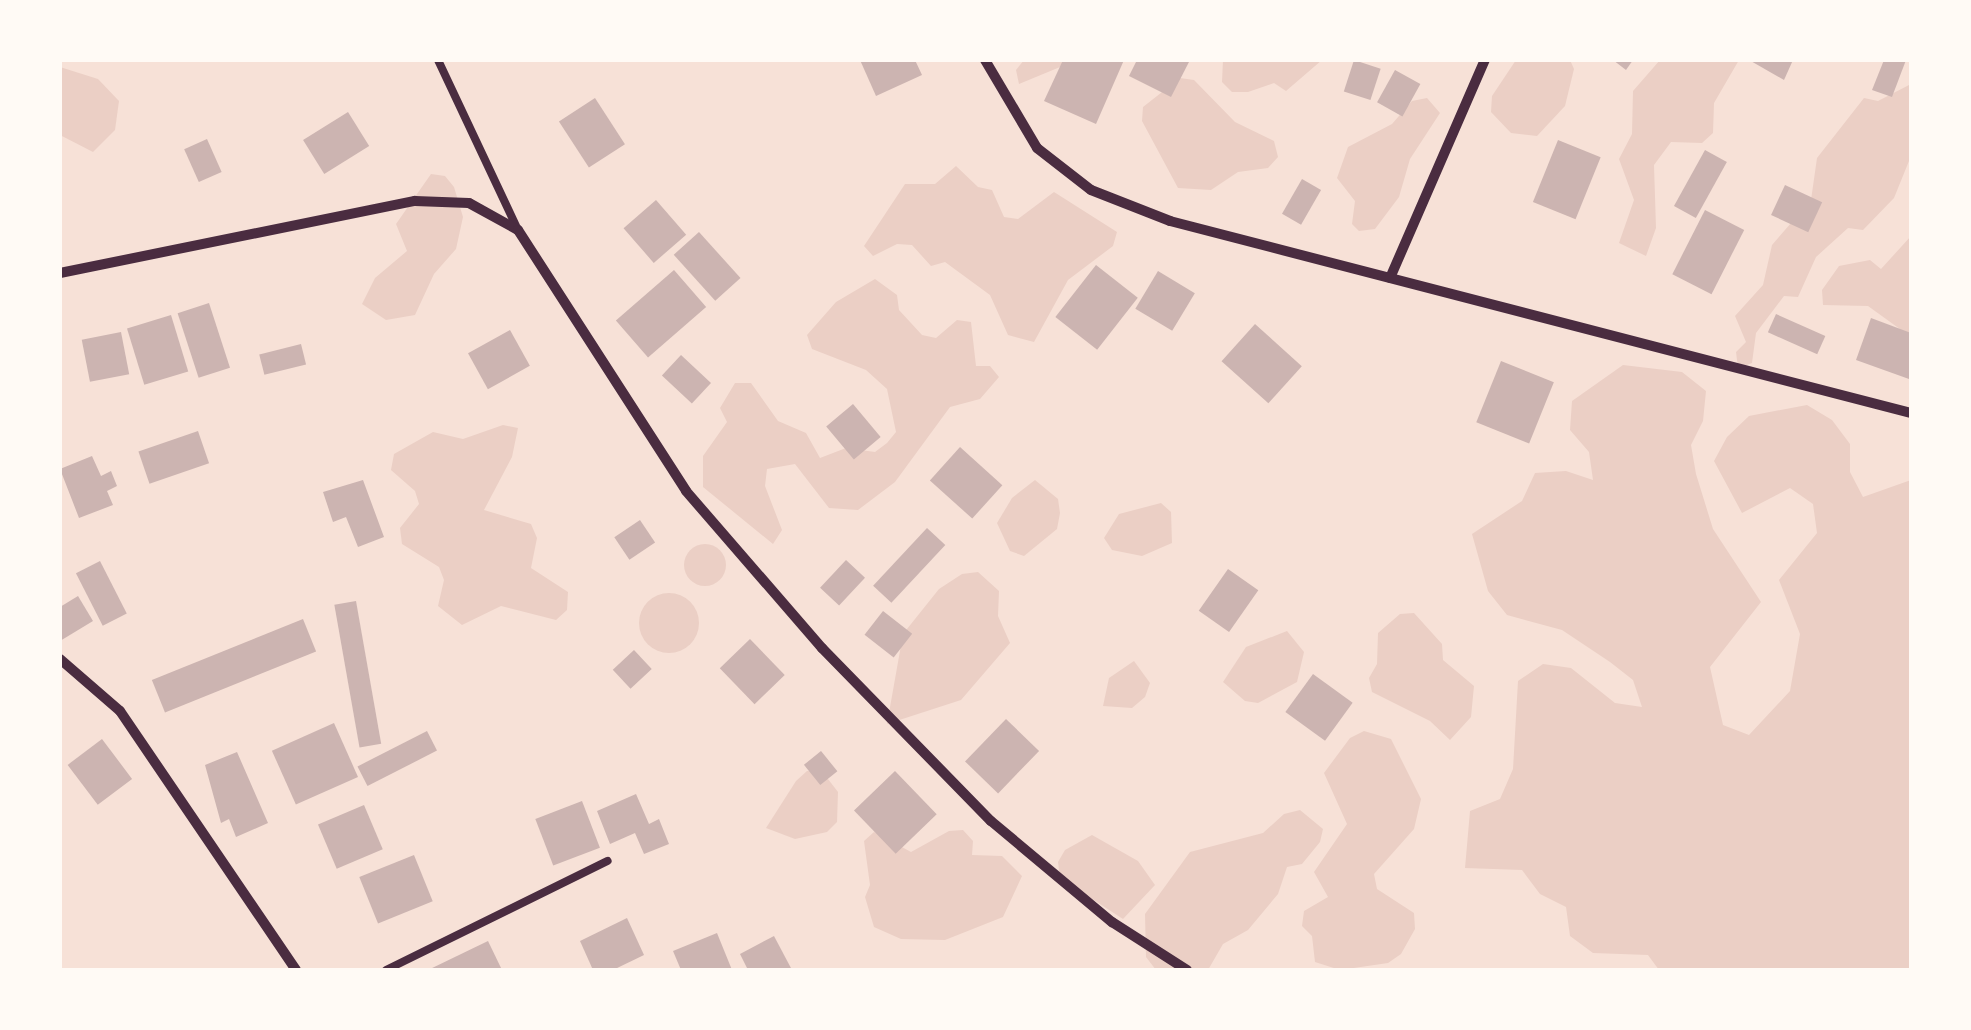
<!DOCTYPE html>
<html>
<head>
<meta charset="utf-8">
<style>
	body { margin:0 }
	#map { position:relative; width:1971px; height:1030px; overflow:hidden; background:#f7e1d7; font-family:"IBM Plex Serif",serif }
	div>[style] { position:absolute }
	.green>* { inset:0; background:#ebcfc5 }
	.round { border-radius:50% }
	.building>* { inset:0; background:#ccb4b1; transform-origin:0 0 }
	.service>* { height:8px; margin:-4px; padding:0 4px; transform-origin:4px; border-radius:4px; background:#4a2c40 }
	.minor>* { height:10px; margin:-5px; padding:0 5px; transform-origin:5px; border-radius:5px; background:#4a2c40 }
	span { translate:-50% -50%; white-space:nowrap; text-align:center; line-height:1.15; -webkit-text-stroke:8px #fffaf5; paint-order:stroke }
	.frame { position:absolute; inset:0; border:62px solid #fffaf5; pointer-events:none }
</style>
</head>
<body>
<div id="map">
	<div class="green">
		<i style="clip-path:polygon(1024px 60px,1077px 60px,1019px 84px,1016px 70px)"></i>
		<i style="clip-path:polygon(1223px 60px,1322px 60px,1286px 91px,1274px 83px,1248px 92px,1232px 92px,1222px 82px)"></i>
		<i style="clip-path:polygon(1516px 60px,1570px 60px,1574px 69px,1565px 106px,1537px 136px,1511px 133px,1491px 112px,1492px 96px)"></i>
		<i style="clip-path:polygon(1660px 60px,1739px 60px,1714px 103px,1713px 133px,1702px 143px,1671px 142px,1654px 165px,1656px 228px,1646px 256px,1619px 243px,1634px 200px,1619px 159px,1632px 134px,1633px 91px)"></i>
		<i style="clip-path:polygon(60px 67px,98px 79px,119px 101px,115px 130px,93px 152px,60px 135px)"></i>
		<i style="clip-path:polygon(1180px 78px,1194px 80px,1235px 122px,1274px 141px,1278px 157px,1268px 168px,1238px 172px,1211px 190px,1178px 188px,1142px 121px,1143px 107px)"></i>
		<i style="clip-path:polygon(1911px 84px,1911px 156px,1894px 198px,1863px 230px,1848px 228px,1816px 257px,1798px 297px,1784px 296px,1756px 333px,1752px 363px,1738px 368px,1736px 352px,1746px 342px,1735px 316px,1763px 285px,1772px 245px,1811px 200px,1817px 158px,1864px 98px,1878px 101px)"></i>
		<i style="clip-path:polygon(1427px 98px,1440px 113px,1410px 159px,1399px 197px,1375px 229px,1359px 231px,1352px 224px,1355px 201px,1337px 178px,1348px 147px,1392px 124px,1412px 101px)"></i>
		<i style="clip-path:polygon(956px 166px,978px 187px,992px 190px,1004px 217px,1018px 219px,1054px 192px,1117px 232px,1113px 246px,1068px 280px,1034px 342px,1008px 335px,990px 295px,945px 262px,931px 266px,912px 245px,897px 244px,873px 256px,864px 246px,905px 184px,935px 184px)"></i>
		<i style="clip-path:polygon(431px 174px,445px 176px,454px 187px,463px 217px,456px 249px,434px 274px,415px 315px,386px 320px,362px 304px,375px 278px,407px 251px,396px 224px)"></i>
		<i style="clip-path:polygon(1911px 236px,1911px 337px,1868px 306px,1823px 305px,1822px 290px,1839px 266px,1870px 260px,1881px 269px)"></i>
		<i style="clip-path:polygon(875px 279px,897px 295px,899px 310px,922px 335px,936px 338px,957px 320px,971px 322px,976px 366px,990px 366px,999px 377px,980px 399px,950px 407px,895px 482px,858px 510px,829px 508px,795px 464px,767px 469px,765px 486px,782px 530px,773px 544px,703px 487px,703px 456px,727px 422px,720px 408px,735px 383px,751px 383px,778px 421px,806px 433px,820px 458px,846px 448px,875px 452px,887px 443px,896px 432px,887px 389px,866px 370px,812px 349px,807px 335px,836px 302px)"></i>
		<i style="clip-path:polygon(1623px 365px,1682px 372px,1706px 391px,1703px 421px,1691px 445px,1696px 474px,1713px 529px,1761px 602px,1710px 667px,1723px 725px,1749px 735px,1790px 691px,1800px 634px,1779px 580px,1817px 533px,1813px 504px,1790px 488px,1742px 513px,1714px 461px,1727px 437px,1749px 416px,1807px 405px,1832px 420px,1850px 444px,1850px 472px,1863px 497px,1911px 480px,1911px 970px,1659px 970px,1648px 955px,1593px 953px,1570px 936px,1566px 907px,1540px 894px,1522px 870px,1465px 868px,1470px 811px,1500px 799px,1513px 769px,1518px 681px,1543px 664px,1571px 668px,1615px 703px,1642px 707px,1633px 680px,1610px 662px,1562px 630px,1507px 615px,1488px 591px,1472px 534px,1522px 501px,1535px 473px,1566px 471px,1593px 480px,1589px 452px,1570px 430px,1572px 401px)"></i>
		<i style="clip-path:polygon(503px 425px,518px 428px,512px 457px,484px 510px,531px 524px,537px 538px,531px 568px,568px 592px,567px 610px,556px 620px,501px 606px,462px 625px,438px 606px,444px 580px,439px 567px,402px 544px,400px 528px,419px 504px,415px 491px,391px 470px,394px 454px,433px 432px,463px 439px)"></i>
		<i style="clip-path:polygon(1035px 480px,1058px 499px,1060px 513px,1057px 529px,1024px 556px,1010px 551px,997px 523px,1012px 498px)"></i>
		<i style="clip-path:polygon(1161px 503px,1171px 512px,1172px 543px,1142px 556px,1112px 550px,1104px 538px,1119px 514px)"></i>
		<i class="round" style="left:684px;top:544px;width:42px;height:42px"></i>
		<i style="clip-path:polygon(978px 572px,999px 591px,998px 616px,1010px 643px,961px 700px,887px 724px,903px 634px,939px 589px,962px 574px)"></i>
		<i class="round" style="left:639px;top:593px;width:60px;height:60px"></i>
		<i style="clip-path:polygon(1414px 613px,1442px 644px,1443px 660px,1474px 686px,1471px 717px,1450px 740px,1430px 721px,1372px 692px,1369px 678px,1377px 664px,1378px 633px,1400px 614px)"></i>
		<i style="clip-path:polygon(1287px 631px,1304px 652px,1297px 682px,1258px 703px,1245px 701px,1223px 682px,1246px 647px)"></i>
		<i style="clip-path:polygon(1134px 661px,1150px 683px,1145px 697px,1132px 708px,1103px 706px,1109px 678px)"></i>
		<i style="clip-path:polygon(1364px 731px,1391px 739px,1421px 799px,1414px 829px,1374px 874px,1377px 889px,1414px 913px,1415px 929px,1401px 954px,1388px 963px,1340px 970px,1315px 962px,1312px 936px,1302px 926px,1304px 911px,1328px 897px,1314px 872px,1347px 824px,1324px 773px,1350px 738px)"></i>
		<i style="clip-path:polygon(821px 770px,838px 792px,837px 822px,827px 832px,795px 839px,766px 828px,796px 781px,807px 771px)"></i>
		<i style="clip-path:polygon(1300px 810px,1323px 829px,1320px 842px,1302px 864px,1287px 867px,1278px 894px,1248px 930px,1223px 944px,1208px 970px,1156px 970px,1146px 957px,1145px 914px,1190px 852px,1263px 833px,1284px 814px)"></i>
		<i style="clip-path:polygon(963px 830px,973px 841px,972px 855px,1002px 856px,1022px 876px,1003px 917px,945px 940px,901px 939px,874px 927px,865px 897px,870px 885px,864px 841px,874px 832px,911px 852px,949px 831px)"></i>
		<i style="clip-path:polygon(1092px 835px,1138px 861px,1155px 885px,1123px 919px,1060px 878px,1058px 862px,1065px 850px)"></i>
	</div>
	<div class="building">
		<i style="clip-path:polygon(860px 60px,915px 60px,922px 75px,876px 96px)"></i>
		<i style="clip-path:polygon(1063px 60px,1124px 60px,1096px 124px,1044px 101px)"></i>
		<i style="clip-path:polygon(1137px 60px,1190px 60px,1171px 97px,1129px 76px)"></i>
		<i style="left:1354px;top:60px;width:28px;height:33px;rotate:18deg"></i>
		<i style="clip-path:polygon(1613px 60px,1633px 60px,1626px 70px)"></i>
		<i style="clip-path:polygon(1749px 60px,1793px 60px,1784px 80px)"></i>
		<i style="clip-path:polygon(1884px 60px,1906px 60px,1892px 97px,1872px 90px)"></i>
		<i style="left:1395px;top:70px;width:29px;height:37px;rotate:29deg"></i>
		<i style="left:595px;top:98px;width:55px;height:43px;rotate:57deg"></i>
		<i style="left:348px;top:112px;width:40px;height:53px;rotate:58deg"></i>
		<i style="left:207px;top:139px;width:36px;height:25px;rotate:66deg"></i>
		<i style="left:1558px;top:140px;width:46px;height:67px;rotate:22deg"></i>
		<i style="left:1705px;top:150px;width:25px;height:64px;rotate:29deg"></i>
		<i style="left:1302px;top:179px;width:22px;height:40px;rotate:30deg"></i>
		<i style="left:1785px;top:185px;width:41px;height:33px;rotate:25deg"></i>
		<i style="left:656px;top:200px;width:46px;height:43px;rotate:49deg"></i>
		<i style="left:1705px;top:210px;width:44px;height:72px;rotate:27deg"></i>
		<i style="left:699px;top:232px;width:62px;height:34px;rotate:48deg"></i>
		<i style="left:1096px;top:265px;width:53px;height:66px;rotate:38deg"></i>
		<i style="left:674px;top:270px;width:49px;height:77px;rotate:49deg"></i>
		<i style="left:1158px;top:271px;width:43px;height:44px;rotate:31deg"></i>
		<i style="left:209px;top:303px;width:68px;height:33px;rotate:72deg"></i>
		<i style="left:1776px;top:314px;width:54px;height:20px;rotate:24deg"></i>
		<i style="left:171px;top:315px;width:59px;height:46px;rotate:73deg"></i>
		<i style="clip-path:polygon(1871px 318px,1911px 333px,1909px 379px,1856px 360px)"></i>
		<i style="left:1255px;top:324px;width:63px;height:50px;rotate:42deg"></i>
		<i style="left:510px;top:330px;width:41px;height:48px;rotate:61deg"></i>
		<i style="left:121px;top:332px;width:43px;height:40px;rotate:79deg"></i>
		<i style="left:301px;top:344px;width:21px;height:43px;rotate:76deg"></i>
		<i style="left:681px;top:355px;width:41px;height:28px;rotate:43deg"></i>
		<i style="left:1501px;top:361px;width:57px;height:66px;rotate:22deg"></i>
		<i style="left:853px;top:404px;width:43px;height:35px;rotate:50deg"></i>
		<i style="left:198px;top:431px;width:34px;height:63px;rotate:71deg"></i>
		<i style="left:960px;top:447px;width:57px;height:45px;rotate:42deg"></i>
		<i style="clip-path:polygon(92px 456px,101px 476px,111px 471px,117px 486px,107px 491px,113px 505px,79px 518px,60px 469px)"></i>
		<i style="clip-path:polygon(363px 480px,384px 537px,358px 547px,346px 517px,333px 522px,323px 492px)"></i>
		<i style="left:640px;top:520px;width:27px;height:31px;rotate:56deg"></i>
		<i style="left:927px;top:528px;width:25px;height:79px;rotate:43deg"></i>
		<i style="left:846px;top:560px;width:26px;height:38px;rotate:43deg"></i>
		<i style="left:100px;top:561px;width:59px;height:27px;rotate:63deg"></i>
		<i style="left:1228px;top:569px;width:37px;height:51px;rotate:35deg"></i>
		<i style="clip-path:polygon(78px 596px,93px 621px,60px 641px,60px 607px)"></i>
		<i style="left:356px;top:601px;width:145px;height:22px;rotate:80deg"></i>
		<i style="left:883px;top:611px;width:37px;height:30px;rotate:38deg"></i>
		<i style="left:303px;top:619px;width:35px;height:163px;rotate:68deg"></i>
		<i style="left:750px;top:639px;width:50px;height:42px;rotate:46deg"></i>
		<i style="left:634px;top:650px;width:26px;height:29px;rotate:47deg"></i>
		<i style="left:1313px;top:674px;width:49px;height:47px;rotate:36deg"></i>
		<i style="left:1006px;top:719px;width:46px;height:59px;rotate:44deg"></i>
		<i style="left:334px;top:723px;width:59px;height:68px;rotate:66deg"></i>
		<i style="left:427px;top:731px;width:22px;height:78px;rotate:63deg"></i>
		<i style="left:102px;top:739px;width:50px;height:43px;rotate:53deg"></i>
		<i style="left:821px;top:751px;width:26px;height:22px;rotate:51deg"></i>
		<i style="clip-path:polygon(237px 752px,268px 823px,236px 837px,229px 819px,221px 823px,205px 765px)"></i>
		<i style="left:895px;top:771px;width:60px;height:57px;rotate:46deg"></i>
		<i style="clip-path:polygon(636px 794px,649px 824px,659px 819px,669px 844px,644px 854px,635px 833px,610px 844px,597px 811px)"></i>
		<i style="left:582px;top:801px;width:50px;height:50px;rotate:69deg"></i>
		<i style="left:364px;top:805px;width:48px;height:50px;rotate:67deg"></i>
		<i style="left:414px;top:855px;width:50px;height:59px;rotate:68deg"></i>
		<i style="clip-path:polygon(627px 918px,644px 955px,613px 970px,593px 970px,580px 941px)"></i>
		<i style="clip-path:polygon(717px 933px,732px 970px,681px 970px,673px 951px)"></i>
		<i style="clip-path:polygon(774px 936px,792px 970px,748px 970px,740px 954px)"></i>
		<i style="clip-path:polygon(488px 941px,502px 970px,428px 970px)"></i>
	</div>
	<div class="service">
		<i style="left:438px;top:60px;width:188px;rotate:64.8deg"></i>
		<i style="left:386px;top:970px;width:247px;rotate:-26.2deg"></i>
	</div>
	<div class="minor">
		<i style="left:985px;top:60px;width:102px;rotate:59.4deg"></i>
		<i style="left:1037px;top:148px;width:68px;rotate:37.9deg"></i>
		<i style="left:1091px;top:190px;width:85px;rotate:21.4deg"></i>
		<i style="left:1170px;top:221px;width:765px;rotate:14.53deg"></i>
		<i style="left:60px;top:273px;width:362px;rotate:-11.5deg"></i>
		<i style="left:415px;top:201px;width:54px;rotate:2.1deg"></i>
		<i style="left:469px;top:203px;width:56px;rotate:28.9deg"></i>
		<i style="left:518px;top:230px;width:310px;rotate:57.2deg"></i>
		<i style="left:686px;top:491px;width:208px;rotate:49.1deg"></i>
		<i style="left:822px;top:648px;width:242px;rotate:45.7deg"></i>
		<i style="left:991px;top:821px;width:158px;rotate:39.9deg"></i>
		<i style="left:1112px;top:922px;width:89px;rotate:32.6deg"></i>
		<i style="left:1390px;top:278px;width:238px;rotate:-66.5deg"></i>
		<i style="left:60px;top:659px;width:79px;rotate:40.9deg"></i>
		<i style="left:120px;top:711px;width:313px;rotate:55.8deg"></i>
	</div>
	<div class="frame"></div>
</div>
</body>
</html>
